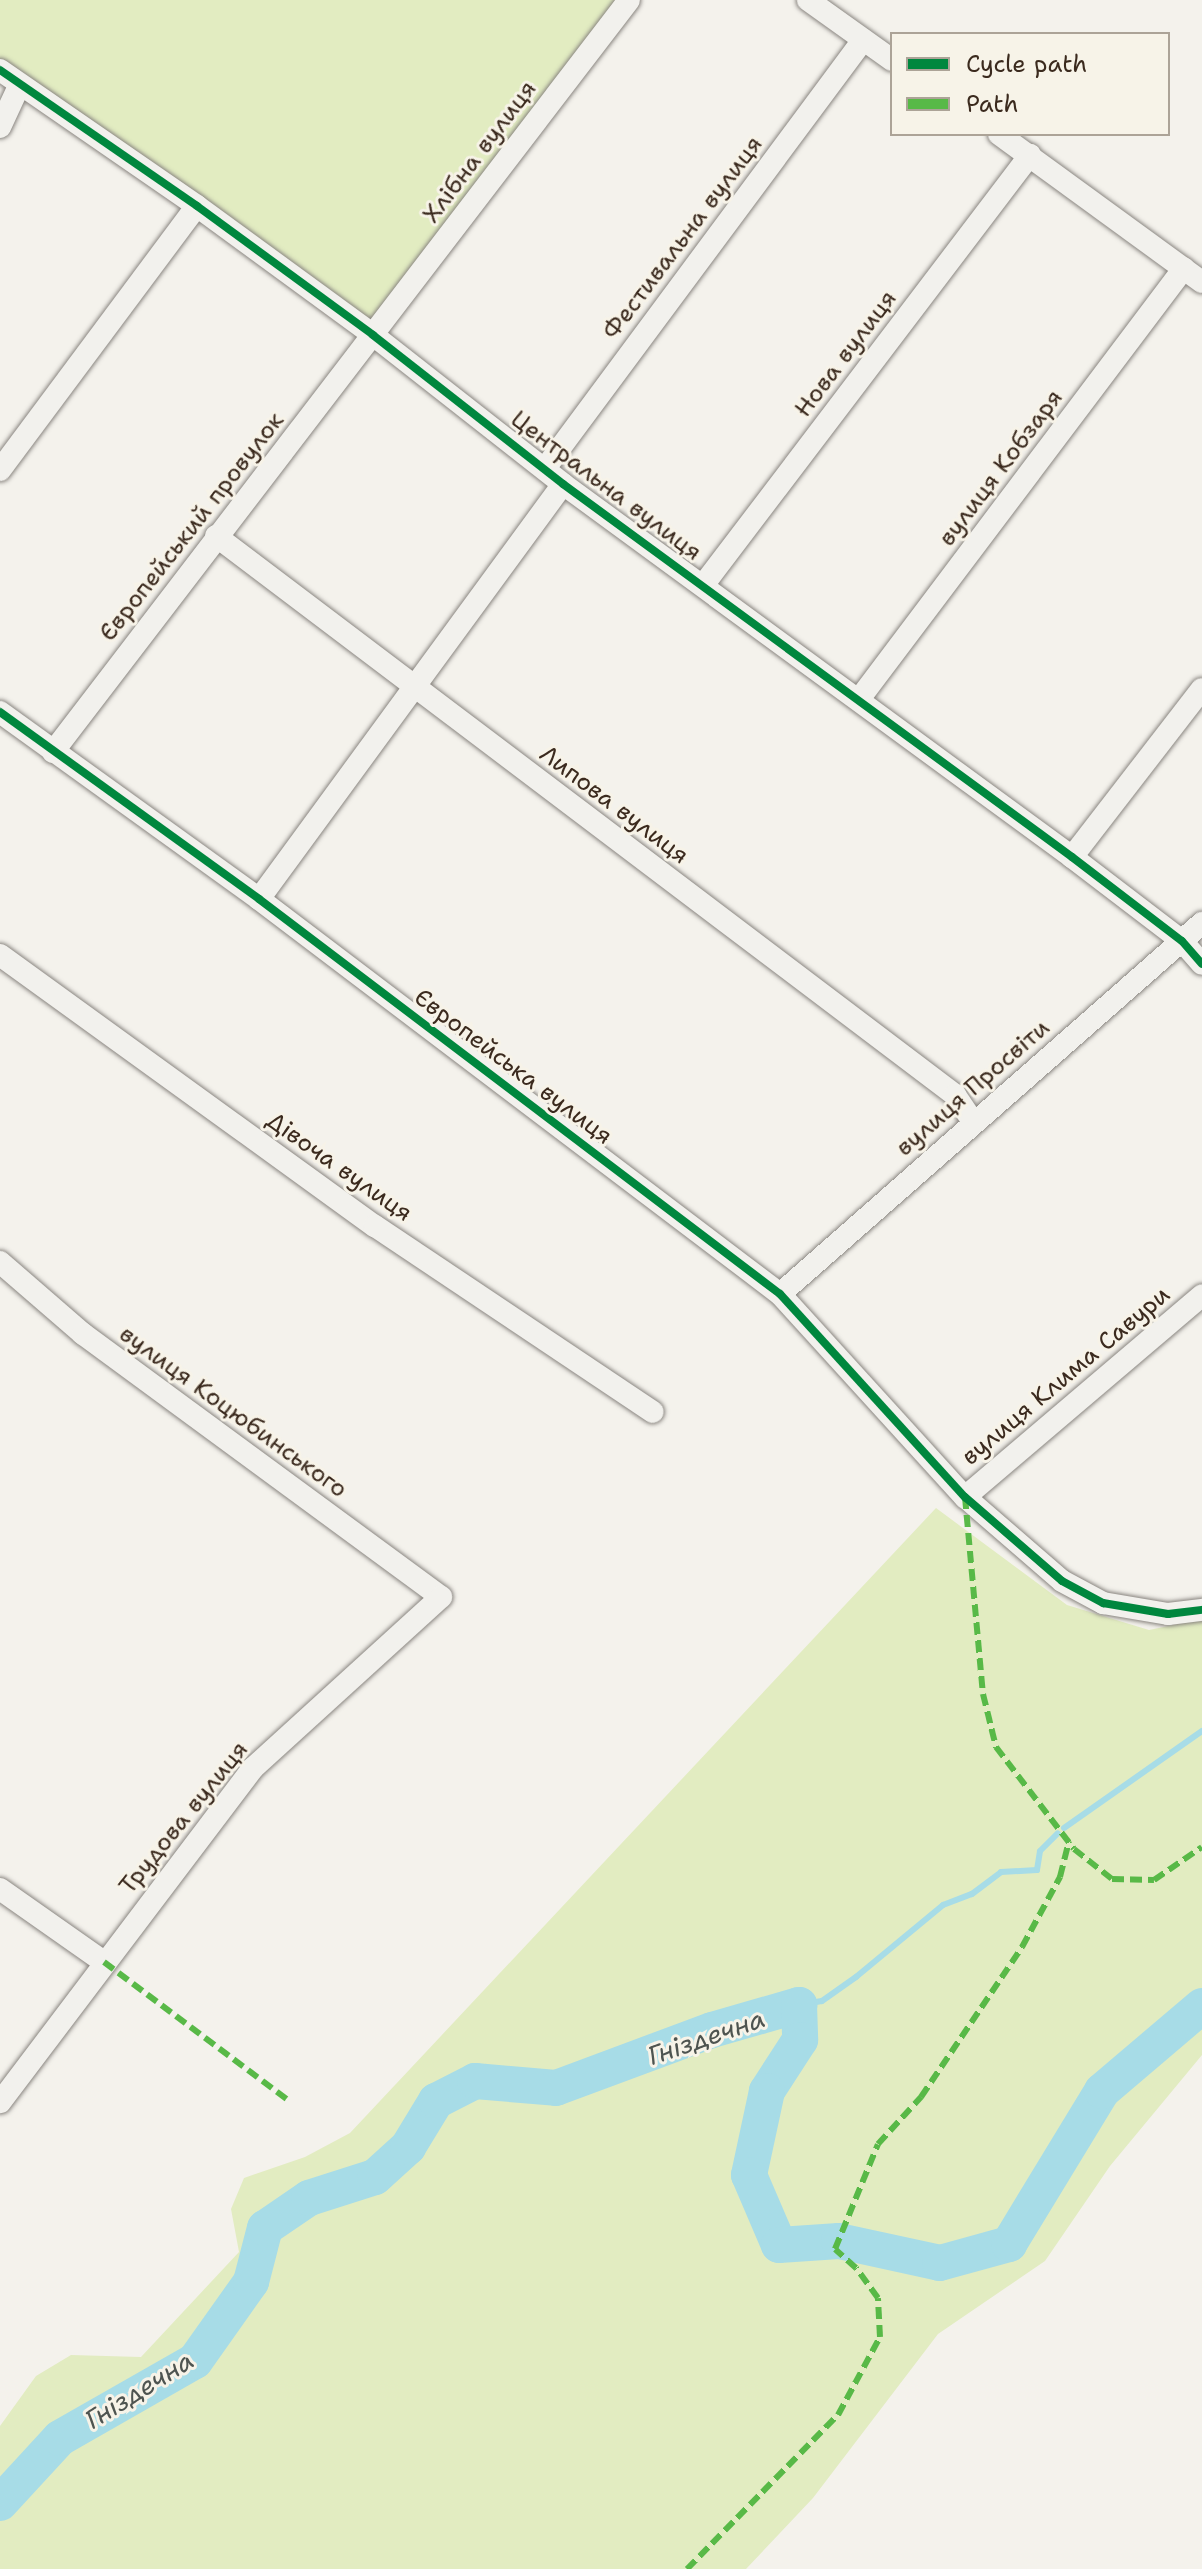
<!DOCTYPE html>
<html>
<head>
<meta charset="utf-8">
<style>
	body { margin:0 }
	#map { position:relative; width:1202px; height:2569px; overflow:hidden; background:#f4f2ec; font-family:"Shantell Sans",sans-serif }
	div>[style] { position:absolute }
	.green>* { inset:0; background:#e2ecc1 }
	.stream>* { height:6px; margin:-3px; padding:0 3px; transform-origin:3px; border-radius:3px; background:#a7dce7 }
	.river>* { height:36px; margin:-18px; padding:0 18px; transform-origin:18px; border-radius:18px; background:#a7dce7 }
	.roads { filter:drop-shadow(0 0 2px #898580) drop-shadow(0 0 2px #898580) }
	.street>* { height:22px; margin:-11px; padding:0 11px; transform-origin:11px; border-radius:11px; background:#f2f1ed }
	.quiet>* { height:6px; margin-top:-3px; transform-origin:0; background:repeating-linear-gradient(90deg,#58b947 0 12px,transparent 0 18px) }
	.cycleway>* { height:8px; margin:-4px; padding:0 4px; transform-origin:4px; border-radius:4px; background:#00873e }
	span { translate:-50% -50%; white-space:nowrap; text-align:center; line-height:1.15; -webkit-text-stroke:6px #f7f3e8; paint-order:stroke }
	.street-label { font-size:24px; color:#3b2a1e }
	.water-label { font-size:26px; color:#4e5450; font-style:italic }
	.legend { position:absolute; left:890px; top:32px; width:280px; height:104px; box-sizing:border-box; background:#f7f3e8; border:2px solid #aca397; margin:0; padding:10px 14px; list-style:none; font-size:24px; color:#3b2a1e }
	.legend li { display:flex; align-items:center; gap:16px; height:40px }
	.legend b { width:40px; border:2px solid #aca397 }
</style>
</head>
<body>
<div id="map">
	<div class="green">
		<i style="clip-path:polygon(0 0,629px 0,373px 335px,0 71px)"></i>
		<i style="clip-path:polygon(936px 1508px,1067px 1605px,1149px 1630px,1202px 1619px,1202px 2055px,1110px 2166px,1045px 2261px,938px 2334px,813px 2498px,746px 2569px,0 2569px,0 2426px,36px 2376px,71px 2355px,141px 2357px,239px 2252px,231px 2209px,244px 2178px,305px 2157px,350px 2133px)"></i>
	</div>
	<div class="stream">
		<i style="left:1064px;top:1828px;width:169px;rotate:-35.1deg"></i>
		<i style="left:799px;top:2005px;width:23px;rotate:-10deg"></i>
		<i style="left:822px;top:2001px;width:42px;rotate:-35.2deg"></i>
		<i style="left:856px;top:1977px;width:113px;rotate:-39.6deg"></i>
		<i style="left:943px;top:1905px;width:31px;rotate:-21deg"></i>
		<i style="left:972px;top:1894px;width:36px;rotate:-37deg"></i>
		<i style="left:1001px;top:1872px;width:36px;rotate:-3deg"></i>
		<i style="left:1037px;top:1870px;width:19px;rotate:-81deg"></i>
		<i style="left:1040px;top:1851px;width:25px;rotate:-45deg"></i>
	</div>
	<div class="river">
		<i style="left:0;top:2503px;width:88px;rotate:-47.3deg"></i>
		<i style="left:60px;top:2438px;width:155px;rotate:-29.7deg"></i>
		<i style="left:195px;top:2361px;width:97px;rotate:-54.7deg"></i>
		<i style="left:251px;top:2282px;width:56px;rotate:-75.5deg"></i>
		<i style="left:265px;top:2228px;width:53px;rotate:-34.3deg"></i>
		<i style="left:309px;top:2198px;width:69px;rotate:-17.7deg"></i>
		<i style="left:375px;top:2177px;width:45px;rotate:-42.3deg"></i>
		<i style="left:408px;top:2147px;width:54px;rotate:-58.7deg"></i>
		<i style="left:436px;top:2101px;width:44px;rotate:-27.1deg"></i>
		<i style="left:475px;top:2081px;width:81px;rotate:4.9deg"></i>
		<i style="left:556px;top:2088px;width:166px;rotate:-20.4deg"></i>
		<i style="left:712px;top:2030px;width:91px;rotate:-16deg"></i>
		<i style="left:799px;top:2005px;width:35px;rotate:88deg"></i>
		<i style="left:800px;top:2040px;width:61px;rotate:122.9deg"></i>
		<i style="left:767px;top:2091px;width:86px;rotate:102.1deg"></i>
		<i style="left:749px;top:2175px;width:76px;rotate:66.8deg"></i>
		<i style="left:779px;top:2245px;width:60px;rotate:-3.8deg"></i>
		<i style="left:839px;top:2241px;width:103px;rotate:12.3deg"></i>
		<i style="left:940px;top:2263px;width:72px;rotate:-15.4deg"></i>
		<i style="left:1009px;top:2244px;width:179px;rotate:-58.7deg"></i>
		<i style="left:1102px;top:2091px;width:131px;rotate:-40.4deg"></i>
	</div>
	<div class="roads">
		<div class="street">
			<i style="left:808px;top:0;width:103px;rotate:35.5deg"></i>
			<i style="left:0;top:70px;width:239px;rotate:34.6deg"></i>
			<i style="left:197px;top:206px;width:218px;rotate:36.2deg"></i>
			<i style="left:373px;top:335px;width:241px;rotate:38.1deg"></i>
			<i style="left:563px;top:484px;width:631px;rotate:36.23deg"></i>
			<i style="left:1072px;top:857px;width:138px;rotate:37.4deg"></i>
			<i style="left:1182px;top:941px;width:30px;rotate:49deg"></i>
			<i style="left:0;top:127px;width:47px;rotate:-65.1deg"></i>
			<i style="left:999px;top:134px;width:251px;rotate:36.1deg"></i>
			<i style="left:546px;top:467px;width:532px;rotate:-53.41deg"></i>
			<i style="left:0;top:470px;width:329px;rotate:-53.3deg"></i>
			<i style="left:216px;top:536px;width:927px;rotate:37.1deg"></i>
			<i style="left:955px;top:1095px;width:32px;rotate:56deg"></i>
			<i style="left:704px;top:584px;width:539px;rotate:-52.77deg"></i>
			<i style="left:860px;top:698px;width:538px;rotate:-53deg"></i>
			<i style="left:0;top:712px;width:319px;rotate:35.8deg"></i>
			<i style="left:259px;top:899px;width:654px;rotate:37.17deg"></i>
			<i style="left:780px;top:1294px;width:275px;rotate:47.7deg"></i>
			<i style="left:965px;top:1497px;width:128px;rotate:40.9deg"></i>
			<i style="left:1062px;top:1581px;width:47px;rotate:28.2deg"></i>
			<i style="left:1103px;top:1603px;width:66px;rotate:9.6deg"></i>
			<i style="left:1168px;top:1614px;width:34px;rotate:-7deg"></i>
			<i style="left:53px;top:752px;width:947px;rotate:-52.55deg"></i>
			<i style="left:1072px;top:857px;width:212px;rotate:-52.3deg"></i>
			<i style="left:259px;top:899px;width:514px;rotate:-53.78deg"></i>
			<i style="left:0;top:955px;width:463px;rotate:35.9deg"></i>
			<i style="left:375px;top:1226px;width:334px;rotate:33.8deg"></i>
			<i style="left:0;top:1262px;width:110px;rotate:40.9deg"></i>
			<i style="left:83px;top:1334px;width:444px;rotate:36.3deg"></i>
			<i style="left:441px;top:1597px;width:254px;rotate:137.7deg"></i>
			<i style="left:253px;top:1768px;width:419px;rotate:127.1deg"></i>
			<i style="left:780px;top:1294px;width:562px;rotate:-41.32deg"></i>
			<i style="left:965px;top:1497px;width:311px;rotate:-40.4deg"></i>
			<i style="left:0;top:1889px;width:127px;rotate:35.1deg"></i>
		</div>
	</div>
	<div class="quiet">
		<i style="left:965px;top:1497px;width:198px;rotate:84.8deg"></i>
		<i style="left:983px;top:1694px;width:55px;rotate:76.2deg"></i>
		<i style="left:996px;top:1747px;width:128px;rotate:52.6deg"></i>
		<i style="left:1074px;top:1849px;width:48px;rotate:38.3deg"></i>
		<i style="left:1112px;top:1879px;width:42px;rotate:1.4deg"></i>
		<i style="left:1154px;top:1880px;width:58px;rotate:-34.5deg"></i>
		<i style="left:104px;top:1962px;width:231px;rotate:36.9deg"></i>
		<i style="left:687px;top:2569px;width:216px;rotate:-45.6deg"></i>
		<i style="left:838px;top:2415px;width:89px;rotate:-61.7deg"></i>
		<i style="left:880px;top:2337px;width:39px;rotate:-93deg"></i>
		<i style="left:878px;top:2298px;width:37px;rotate:-126deg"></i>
		<i style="left:856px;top:2268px;width:28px;rotate:-138deg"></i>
		<i style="left:835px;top:2249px;width:113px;rotate:-67.7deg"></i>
		<i style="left:878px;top:2144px;width:64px;rotate:-47.5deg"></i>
		<i style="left:921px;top:2097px;width:181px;rotate:-56deg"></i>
		<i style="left:1022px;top:1947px;width:80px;rotate:-61.5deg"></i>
		<i style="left:1060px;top:1877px;width:37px;rotate:-76deg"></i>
	</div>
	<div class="cycleway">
		<i style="left:0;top:70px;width:239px;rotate:34.6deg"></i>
		<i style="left:197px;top:206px;width:218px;rotate:36.2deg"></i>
		<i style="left:373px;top:335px;width:241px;rotate:38.1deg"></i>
		<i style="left:563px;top:484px;width:631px;rotate:36.23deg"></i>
		<i style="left:1072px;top:857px;width:138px;rotate:37.4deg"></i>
		<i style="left:1182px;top:941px;width:30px;rotate:49deg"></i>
		<i style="left:0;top:712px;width:319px;rotate:35.8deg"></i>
		<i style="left:259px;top:899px;width:654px;rotate:37.17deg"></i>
		<i style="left:780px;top:1294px;width:275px;rotate:47.7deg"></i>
		<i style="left:965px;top:1497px;width:128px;rotate:40.9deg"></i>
		<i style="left:1062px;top:1581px;width:47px;rotate:28.2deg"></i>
		<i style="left:1103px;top:1603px;width:66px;rotate:9.6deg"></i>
		<i style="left:1168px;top:1614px;width:34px;rotate:-7deg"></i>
	</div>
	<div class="street-label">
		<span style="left:480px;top:152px;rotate:-53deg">Хлібна вулиця</span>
		<span style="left:683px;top:238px;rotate:-53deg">Фестивальна вулиця</span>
		<span style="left:846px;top:354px;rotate:-53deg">Нова вулиця</span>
		<span style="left:1001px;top:468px;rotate:-53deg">вулиця Кобзаря</span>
		<span style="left:606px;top:486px;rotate:37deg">Центральна вулиця</span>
		<span style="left:192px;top:527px;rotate:-52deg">Європейський провулок</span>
		<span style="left:614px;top:805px;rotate:37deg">Липова вулиця</span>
		<span style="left:513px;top:1067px;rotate:37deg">Європейська вулиця</span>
		<span style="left:973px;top:1088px;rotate:-41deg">вулиця Просвіти</span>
		<span style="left:339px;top:1167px;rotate:35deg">Дівоча вулиця</span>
		<span style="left:1066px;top:1376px;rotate:-40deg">вулиця Клима Савури</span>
		<span style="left:233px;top:1412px;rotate:36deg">вулиця Коцюбинського</span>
		<span style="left:184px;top:1818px;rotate:-51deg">Трудова вулиця</span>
	</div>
	<div class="water-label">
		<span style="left:706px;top:2037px;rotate:-19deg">Гніздечна</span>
		<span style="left:139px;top:2390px;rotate:-32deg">Гніздечна</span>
	</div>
	<ul class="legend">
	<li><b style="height:10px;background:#00873e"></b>Cycle path</li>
	<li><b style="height:10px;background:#58b947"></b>Path</li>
	</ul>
</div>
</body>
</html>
